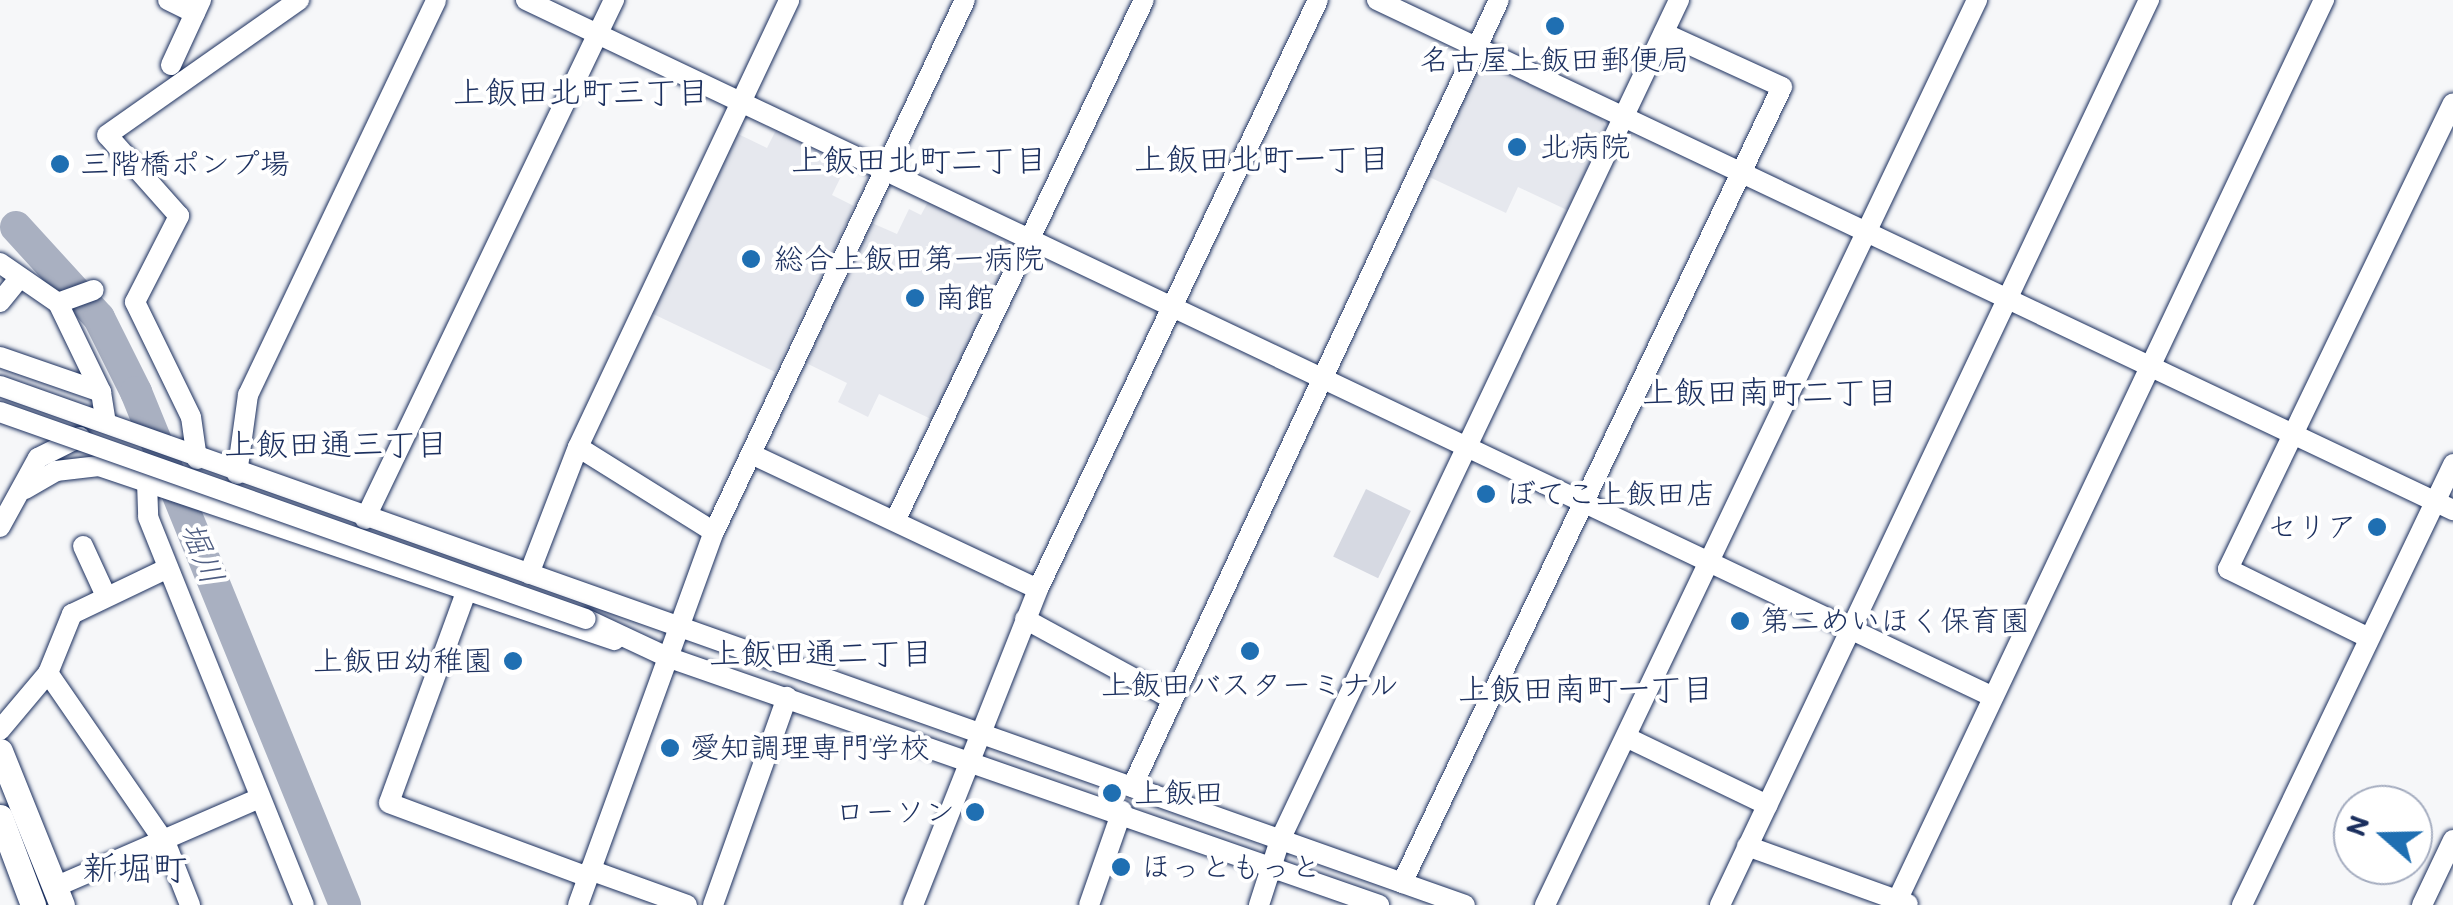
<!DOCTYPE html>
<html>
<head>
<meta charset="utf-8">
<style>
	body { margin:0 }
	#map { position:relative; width:2453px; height:905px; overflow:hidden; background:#f6f7f9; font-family:Itim,"Klee One",sans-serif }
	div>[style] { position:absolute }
	.built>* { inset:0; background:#e6e8ee }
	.green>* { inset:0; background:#d6d9e2; transform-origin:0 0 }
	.river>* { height:32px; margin:-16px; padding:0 16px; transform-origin:16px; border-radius:16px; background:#a9b0c1 }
	.roads { filter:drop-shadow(0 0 2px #1b2f5e) drop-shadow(0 0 2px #1b2f5e) }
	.minor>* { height:20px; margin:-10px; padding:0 10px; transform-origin:10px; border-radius:10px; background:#fff }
	.major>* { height:25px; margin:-12.5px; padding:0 12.5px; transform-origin:12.5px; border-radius:12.5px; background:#fff }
	.bridges { filter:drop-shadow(0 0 2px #1b2f5e) drop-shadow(0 0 2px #1b2f5e) }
	.minor-bridge>* { height:20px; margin:-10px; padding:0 10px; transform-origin:10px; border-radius:10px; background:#fff }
	.dots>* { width:28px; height:28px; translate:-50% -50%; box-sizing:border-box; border:5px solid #fff; border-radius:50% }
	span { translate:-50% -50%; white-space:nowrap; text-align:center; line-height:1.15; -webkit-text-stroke:8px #fff; paint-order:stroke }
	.poi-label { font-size:30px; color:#1b2f5e }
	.left { translate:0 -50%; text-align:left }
	.right { translate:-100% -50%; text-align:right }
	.neighbourhood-label { font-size:32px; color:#1b2f5e }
	.water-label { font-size:32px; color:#4d5c81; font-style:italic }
	.quarter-label { font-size:35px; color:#1b2f5e }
	.north { position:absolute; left:2333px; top:785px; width:100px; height:100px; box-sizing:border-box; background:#fff; border:2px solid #a4acbf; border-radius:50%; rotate:290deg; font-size:28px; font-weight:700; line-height:40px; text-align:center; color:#1b2f5e }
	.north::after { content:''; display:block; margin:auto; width:35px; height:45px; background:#1f6fb2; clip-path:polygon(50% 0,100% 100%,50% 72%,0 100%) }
</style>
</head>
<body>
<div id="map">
	<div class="built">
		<i style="clip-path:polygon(1482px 62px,1601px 118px,1606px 128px,1567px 210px,1518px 187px,1506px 213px,1425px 175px)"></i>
		<i style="clip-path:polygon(778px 126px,849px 160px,832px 195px,854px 206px,775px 372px,649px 312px,734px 132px,767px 148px)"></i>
		<i style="clip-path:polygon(929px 200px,1020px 243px,935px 421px,879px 394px,868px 417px,838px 402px,847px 383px,806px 363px,872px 223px,897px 234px,909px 209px,921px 215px)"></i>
	</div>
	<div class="green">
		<i style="left:1366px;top:489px;width:50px;height:75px;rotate:26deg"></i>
	</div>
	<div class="river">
		<i style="left:16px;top:227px;width:123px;rotate:47.6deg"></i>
		<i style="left:99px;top:318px;width:83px;rotate:63.4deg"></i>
		<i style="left:136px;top:392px;width:554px;rotate:67.83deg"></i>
	</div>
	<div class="roads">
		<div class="minor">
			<i style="left:168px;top:0;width:30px;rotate:26deg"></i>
			<i style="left:526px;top:0;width:1624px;rotate:25.41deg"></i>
			<i style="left:1377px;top:0;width:1191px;rotate:25.36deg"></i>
			<i style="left:171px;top:65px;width:72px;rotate:-65.2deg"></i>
			<i style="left:0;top:263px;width:70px;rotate:34.6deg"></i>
			<i style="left:58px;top:303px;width:99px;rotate:64.2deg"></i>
			<i style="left:101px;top:392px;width:31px;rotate:81deg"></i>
			<i style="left:0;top:302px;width:28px;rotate:-51deg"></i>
			<i style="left:58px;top:303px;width:38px;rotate:-20deg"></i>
			<i style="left:0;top:357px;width:107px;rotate:19.1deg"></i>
			<i style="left:0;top:386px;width:1554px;rotate:19.51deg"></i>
			<i style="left:578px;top:447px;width:160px;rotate:32deg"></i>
			<i style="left:751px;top:454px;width:317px;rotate:25.2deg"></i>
			<i style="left:197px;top:459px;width:42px;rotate:-98.1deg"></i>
			<i style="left:191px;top:417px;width:128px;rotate:-116deg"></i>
			<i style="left:135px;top:302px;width:97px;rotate:-62.9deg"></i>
			<i style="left:179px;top:216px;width:108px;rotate:-131.6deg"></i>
			<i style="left:107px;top:135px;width:235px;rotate:-35.1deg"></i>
			<i style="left:237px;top:474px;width:80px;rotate:-82.1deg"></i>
			<i style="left:248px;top:395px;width:437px;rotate:-64.5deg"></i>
			<i style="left:147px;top:482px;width:35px;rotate:88deg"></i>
			<i style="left:148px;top:517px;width:418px;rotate:68.1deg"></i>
			<i style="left:25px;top:489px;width:36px;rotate:-30deg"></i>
			<i style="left:56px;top:471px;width:43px;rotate:-6.6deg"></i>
			<i style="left:99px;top:466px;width:544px;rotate:18.67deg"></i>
			<i style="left:365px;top:519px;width:576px;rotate:-64.37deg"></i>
			<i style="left:895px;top:521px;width:577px;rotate:-64.46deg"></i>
			<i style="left:0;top:527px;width:79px;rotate:-61.2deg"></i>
			<i style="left:38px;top:458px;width:47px;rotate:-26.6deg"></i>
			<i style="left:83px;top:546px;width:55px;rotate:65.3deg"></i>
			<i style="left:529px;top:574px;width:136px;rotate:-68.9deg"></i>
			<i style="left:578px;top:447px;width:494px;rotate:-64.7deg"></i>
			<i style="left:465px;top:595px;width:221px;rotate:110.1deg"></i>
			<i style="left:389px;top:803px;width:212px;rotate:20.4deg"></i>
			<i style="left:586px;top:619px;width:89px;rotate:25.1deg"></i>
			<i style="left:667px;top:657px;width:754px;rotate:19.2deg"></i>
			<i style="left:1025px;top:619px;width:163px;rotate:28.6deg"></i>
			<i style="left:2369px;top:638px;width:157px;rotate:-153.9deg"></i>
			<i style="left:2228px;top:569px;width:517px;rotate:-64.23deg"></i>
			<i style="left:48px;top:673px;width:208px;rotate:55.4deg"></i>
			<i style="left:166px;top:844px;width:66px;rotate:68.5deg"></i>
			<i style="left:0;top:730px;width:75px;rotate:-49.9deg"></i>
			<i style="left:48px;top:673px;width:64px;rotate:-67.9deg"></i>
			<i style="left:72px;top:614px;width:106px;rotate:-25.6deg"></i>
			<i style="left:1626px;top:737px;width:157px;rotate:25.7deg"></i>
			<i style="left:1132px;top:787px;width:868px;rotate:-65deg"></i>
			<i style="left:1747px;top:846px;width:171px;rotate:19.8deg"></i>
			<i style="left:590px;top:870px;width:103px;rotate:19.8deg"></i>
			<i style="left:1402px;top:883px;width:882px;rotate:-64.48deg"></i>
			<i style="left:1782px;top:87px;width:130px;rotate:-155.4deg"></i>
			<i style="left:55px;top:887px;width:223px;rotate:-23.5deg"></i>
			<i style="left:578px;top:905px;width:397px;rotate:-70deg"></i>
			<i style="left:714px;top:532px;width:588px;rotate:-64.74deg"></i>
			<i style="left:713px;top:905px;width:221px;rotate:-70.4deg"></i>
			<i style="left:913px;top:905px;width:340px;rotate:-68.4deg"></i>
			<i style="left:1038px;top:589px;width:652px;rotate:-64.57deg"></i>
			<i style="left:1089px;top:905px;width:100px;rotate:-70.7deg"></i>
			<i style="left:1259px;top:905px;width:68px;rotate:-72.1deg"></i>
			<i style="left:1280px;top:840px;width:930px;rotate:-64.59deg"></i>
			<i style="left:1545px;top:905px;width:1003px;rotate:-64.48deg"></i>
			<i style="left:1720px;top:905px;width:1002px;rotate:-64.64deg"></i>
			<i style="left:1895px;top:905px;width:1002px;rotate:-64.64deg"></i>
			<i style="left:2242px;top:905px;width:489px;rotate:-64.4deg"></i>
			<i style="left:2422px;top:905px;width:72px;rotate:-64.5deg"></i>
		</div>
		<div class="major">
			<i style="left:0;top:751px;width:166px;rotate:68.1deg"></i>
			<i style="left:0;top:817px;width:94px;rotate:69.4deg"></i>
		</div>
	</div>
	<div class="bridges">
		<div class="minor-bridge">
			<i style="left:0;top:412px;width:621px;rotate:19.46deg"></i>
		</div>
	</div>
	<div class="dots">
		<i style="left:1555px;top:26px;background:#1f6fb2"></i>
		<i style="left:1517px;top:147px;background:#1f6fb2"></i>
		<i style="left:60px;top:164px;background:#1f6fb2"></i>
		<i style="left:751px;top:259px;background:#1f6fb2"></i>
		<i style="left:915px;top:298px;background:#1f6fb2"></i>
		<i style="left:1486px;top:494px;background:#1f6fb2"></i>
		<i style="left:2377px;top:527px;background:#1f6fb2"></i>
		<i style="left:1740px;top:621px;background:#1f6fb2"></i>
		<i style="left:1250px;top:651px;background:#1f6fb2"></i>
		<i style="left:513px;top:661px;background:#1f6fb2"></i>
		<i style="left:670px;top:748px;background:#1f6fb2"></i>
		<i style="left:1112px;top:793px;background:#1f6fb2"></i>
		<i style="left:975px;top:812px;background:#1f6fb2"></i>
		<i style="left:1121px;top:867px;background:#1f6fb2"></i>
	</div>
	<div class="poi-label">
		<span style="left:1555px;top:60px">名古屋上飯田郵便局</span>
		<span class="left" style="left:1540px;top:147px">北病院</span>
		<span class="left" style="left:80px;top:164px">三階橋ポンプ場</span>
		<span class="left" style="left:774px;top:259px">総合上飯田第一病院</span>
		<span class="left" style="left:935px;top:298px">南館</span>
		<span class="left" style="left:1506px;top:494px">ぼてこ上飯田店</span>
		<span class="right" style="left:2357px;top:527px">セリア</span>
		<span class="left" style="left:1760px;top:621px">第二めいほく保育園</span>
		<span class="right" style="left:493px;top:661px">上飯田幼稚園</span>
		<span style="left:1250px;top:685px">上飯田バスターミナル</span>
		<span class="left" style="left:690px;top:748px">愛知調理専門学校</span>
		<span class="left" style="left:1134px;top:793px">上飯田</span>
		<span class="right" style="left:955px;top:812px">ローソン</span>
		<span class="left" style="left:1141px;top:867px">ほっともっと</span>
	</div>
	<div class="neighbourhood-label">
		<span style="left:581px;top:92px">上飯田北町三丁目</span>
		<span style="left:1262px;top:159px">上飯田北町一丁目</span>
		<span style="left:919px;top:160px">上飯田北町二丁目</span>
		<span style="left:1770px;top:392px">上飯田南町二丁目</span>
		<span style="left:336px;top:444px">上飯田通三丁目</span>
		<span style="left:821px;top:653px">上飯田通二丁目</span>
		<span style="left:1586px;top:689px">上飯田南町一丁目</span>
	</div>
	<div class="water-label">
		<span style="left:202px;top:553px;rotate:68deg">堀川</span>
	</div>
	<div class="quarter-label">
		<span style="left:135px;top:868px">新堀町</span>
	</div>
	<div class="north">N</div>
</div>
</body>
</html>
